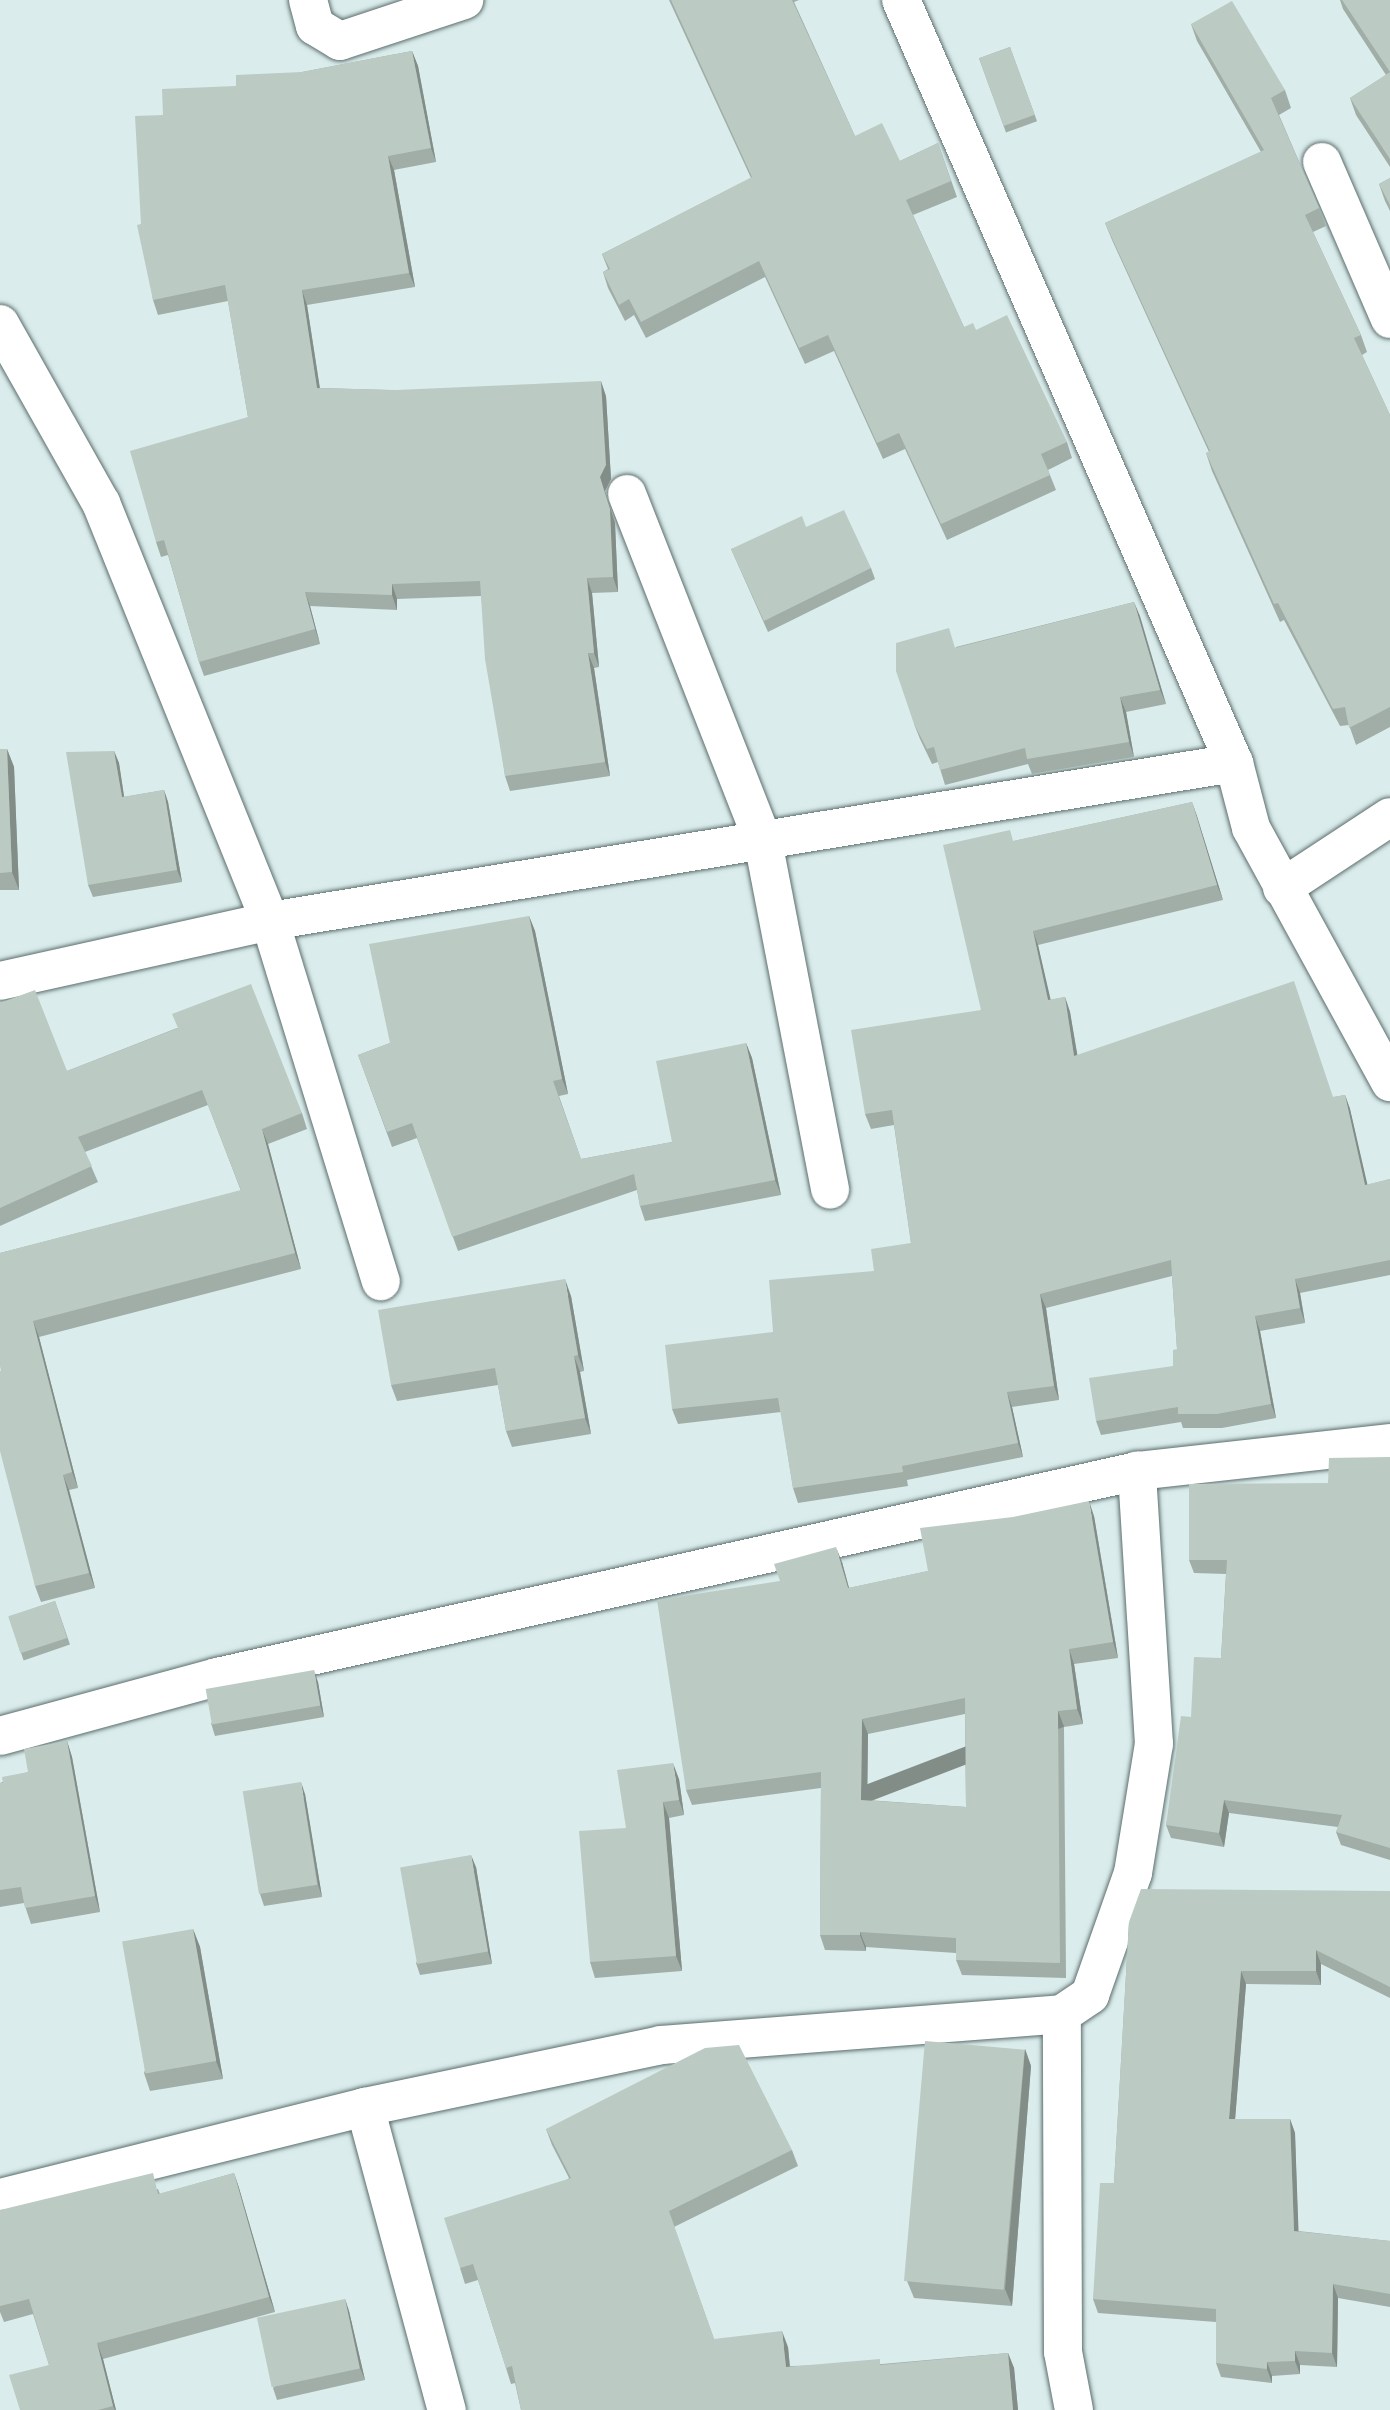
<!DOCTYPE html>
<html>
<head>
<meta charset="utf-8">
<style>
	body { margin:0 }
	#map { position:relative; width:1390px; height:2410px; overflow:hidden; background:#daedec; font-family:Figtree,sans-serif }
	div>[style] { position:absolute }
	.roads { filter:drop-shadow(0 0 2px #5c6d6c) drop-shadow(0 0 2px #5c6d6c) }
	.street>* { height:38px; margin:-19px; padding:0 19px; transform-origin:19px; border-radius:19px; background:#fff }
	.wall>* { inset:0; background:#a1aea7; transform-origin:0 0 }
	.shaded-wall>* { inset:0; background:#838d88; transform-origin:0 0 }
	.building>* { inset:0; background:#bbcac2; transform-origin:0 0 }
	span { translate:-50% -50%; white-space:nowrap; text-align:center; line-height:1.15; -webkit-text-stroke:6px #e7fbf9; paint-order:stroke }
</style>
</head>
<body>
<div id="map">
	<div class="roads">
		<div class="street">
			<i style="left:308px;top:0;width:27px;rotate:75deg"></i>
			<i style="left:315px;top:26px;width:29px;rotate:31deg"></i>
			<i style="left:340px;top:41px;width:131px;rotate:-18.3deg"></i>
			<i style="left:901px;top:0;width:833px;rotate:66.42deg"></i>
			<i style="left:1234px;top:763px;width:67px;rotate:75.3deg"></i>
			<i style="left:1251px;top:828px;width:290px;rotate:61.3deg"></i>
			<i style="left:1322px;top:162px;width:171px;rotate:66.6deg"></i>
			<i style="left:0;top:324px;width:206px;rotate:60.6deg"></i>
			<i style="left:101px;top:503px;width:451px;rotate:68deg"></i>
			<i style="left:270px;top:921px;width:377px;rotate:72.9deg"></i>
			<i style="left:627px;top:494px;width:373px;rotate:68.6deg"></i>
			<i style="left:763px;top:841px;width:355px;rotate:79.1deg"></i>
			<i style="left:1282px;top:888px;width:129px;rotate:-33.3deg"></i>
			<i style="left:0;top:981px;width:277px;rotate:-12.5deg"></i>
			<i style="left:270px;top:921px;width:977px;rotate:-9.31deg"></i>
			<i style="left:0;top:1736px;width:225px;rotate:-15.2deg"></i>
			<i style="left:217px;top:1677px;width:943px;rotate:-12.62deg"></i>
			<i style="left:1137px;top:1471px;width:255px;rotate:-6.3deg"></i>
			<i style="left:365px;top:2107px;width:314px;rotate:74.9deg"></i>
			<i style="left:0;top:2198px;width:376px;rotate:-14deg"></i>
			<i style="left:365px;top:2107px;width:302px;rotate:-11.8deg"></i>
			<i style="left:661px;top:2045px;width:402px;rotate:-4.4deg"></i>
			<i style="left:1074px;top:2410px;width:59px;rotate:-100.7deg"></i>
			<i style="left:1063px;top:2352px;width:338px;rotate:-90.2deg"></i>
			<i style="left:1062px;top:2014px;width:34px;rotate:-34deg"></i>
			<i style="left:1090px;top:1995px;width:129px;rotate:-70.6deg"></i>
			<i style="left:1133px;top:1873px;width:131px;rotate:-80.8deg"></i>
			<i style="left:1154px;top:1744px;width:274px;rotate:-93.6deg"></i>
		</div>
	</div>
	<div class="wall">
		<i style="clip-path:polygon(669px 0,799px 0,794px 2px,855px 136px,900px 161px,938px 143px,957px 197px,913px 215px,964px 327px,976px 330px,1067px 442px,1072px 458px,1048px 470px,1056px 490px,947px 540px,905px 449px,883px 459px,834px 351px,805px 364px,765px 277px,646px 338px,634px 315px,625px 321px,608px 288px,603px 272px,608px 269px,602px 254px,751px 178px)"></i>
		<i style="clip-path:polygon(1340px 0,1390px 0,1390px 167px,1356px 115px,1350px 98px,1386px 75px,1343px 9px)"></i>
		<i style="clip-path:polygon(1191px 24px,1285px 90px,1291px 108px,1279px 115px,1319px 208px,1326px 226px,1313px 232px,1361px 335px,1367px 352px,1362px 355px,1390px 415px,1390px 727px,1356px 745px,1349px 725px,1340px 726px,1284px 620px,1280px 622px,1212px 471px,1206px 453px,1209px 452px,1112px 240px,1105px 223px,1261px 152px,1197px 41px)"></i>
		<i style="left:1010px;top:47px;width:79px;height:33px;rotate:70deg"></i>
		<i style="clip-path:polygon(412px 51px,418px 66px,436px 162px,394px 170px,415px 287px,307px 305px,320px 388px,606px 396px,611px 479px,605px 491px,615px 523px,618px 592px,592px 593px,599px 667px,594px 668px,610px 776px,510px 791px,505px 776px,481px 596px,397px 599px,397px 610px,310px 606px,320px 644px,204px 676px,199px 662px,168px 555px,161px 557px,156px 542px,248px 417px,228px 301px,158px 315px,153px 300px,141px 224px,163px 115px,236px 86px,302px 72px)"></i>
		<i style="clip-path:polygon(1390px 178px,1390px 211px,1385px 201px,1379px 184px)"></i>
		<i style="clip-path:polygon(806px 527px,871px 568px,875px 579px,768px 632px,731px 549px)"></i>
		<i style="clip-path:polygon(1134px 602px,1166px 704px,1126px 712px,1134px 757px,1032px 774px,1028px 764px,945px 785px,938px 762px,932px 764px,920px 739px,914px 724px,956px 647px)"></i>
		<i style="clip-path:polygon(0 749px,7px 749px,14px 767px,19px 890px,0 890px)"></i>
		<i style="clip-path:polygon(114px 751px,119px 763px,124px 797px,164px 790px,168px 802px,182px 882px,93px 897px,88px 885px)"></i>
		<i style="clip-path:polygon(1192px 802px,1223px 900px,1038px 945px,1050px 1000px,1065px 997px,1070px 1012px,1077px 1055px,1334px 1097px,1345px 1095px,1350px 1109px,1367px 1185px,1390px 1179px,1390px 1275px,1300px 1293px,1305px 1323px,1260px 1331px,1276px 1418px,1222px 1428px,1183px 1428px,1181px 1422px,1101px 1435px,1096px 1421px,1173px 1366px,1177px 1349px,1172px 1276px,1046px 1308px,1059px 1400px,1012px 1407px,1023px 1457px,907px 1480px,908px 1486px,798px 1503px,793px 1488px,781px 1412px,678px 1424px,672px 1409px,773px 1332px,874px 1271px,911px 1243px,894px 1125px,871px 1129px,865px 1114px,981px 1010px,1014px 841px)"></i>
		<i style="clip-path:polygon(529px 916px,535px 931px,568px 1094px,559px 1096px,581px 1159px,672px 1142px,746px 1043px,752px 1058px,781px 1195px,645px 1221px,640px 1206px,637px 1190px,458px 1251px,417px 1138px,392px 1147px,358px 1055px,390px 1043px)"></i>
		<i style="clip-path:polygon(0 1003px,67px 1071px,177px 1028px,302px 1113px,307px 1129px,268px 1144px,301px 1269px,39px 1337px,78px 1488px,69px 1490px,95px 1588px,41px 1602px,35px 1586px,1px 1371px,0 1253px,241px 1191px,208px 1105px,85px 1152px,98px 1182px,0 1226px)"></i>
		<i style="clip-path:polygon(571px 1296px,584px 1371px,580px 1372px,591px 1434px,512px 1447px,506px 1431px,498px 1385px,397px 1401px,391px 1385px)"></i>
		<i style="clip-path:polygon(1390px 1457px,1390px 1860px,1341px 1845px,1336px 1832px,1338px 1827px,1229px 1813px,1224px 1847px,1171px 1838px,1166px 1825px,1191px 1717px,1221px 1658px,1226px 1574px,1194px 1573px,1189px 1560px,1328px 1483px)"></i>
		<i style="clip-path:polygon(evenodd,1094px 1516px,1118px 1658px,1074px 1664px,1083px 1724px,1064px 1727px,1066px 1978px,962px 1975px,956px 1960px,956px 1953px,866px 1947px,866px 1951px,825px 1950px,820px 1935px,821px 1788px,692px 1805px,686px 1790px,780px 1581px,842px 1562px,849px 1588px,928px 1571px,1094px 1516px,965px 1714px,966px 1807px,867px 1800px,868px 1734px,965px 1714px)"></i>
		<i style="left:55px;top:1601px;width:46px;height:49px;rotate:71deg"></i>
		<i style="clip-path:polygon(318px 1682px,324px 1717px,215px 1736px,211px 1723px)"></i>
		<i style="clip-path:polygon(67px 1741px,72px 1757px,100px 1912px,31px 1924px,24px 1903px,0 1907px,0 1783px,28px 1772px)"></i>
		<i style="clip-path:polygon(679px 1779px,684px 1815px,669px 1818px,682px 1971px,595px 1978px,590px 1962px,626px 1828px)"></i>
		<i style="clip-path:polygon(305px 1794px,322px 1897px,264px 1906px,260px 1894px)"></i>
		<i style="clip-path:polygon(476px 1867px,492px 1964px,420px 1975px,416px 1963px)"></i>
		<i style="clip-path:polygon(1390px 1891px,1390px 1998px,1321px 1964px,1321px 1985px,1246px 1984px,1235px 2119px,1290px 2119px,1295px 2133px,1298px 2231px,1390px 2241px,1390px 2307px,1338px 2298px,1337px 2367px,1300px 2365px,1300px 2374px,1272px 2376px,1272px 2383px,1221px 2377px,1216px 2363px,1216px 2322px,1098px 2313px,1093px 2299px,1114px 2183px,1129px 1922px)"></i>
		<i style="clip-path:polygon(193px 1929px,200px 1947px,223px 2079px,150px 2091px,144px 2073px)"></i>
		<i style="clip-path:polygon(1025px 2049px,1031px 2066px,1012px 2306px,914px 2298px,907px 2281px)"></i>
		<i style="clip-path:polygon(546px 2129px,792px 2150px,798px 2166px,674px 2227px,714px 2339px,788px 2347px,790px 2366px,882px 2364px,1008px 2353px,1014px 2368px,1018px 2410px,521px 2410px,515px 2383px,511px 2384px,506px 2368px,478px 2280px,465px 2284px,460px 2268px,569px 2178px,552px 2145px)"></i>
		<i style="clip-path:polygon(234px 2173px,239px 2188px,275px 2312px,103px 2359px,116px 2410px,20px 2410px,49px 2365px,33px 2314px,4px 2322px,0 2312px,0 2210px,158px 2189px,160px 2194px)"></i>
		<i style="clip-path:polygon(345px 2299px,349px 2311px,365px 2380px,277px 2400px,273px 2388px)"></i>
	</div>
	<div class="shaded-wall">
		<i style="clip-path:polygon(412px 51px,418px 66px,436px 162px,431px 148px)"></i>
		<i style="clip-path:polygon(388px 156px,394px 170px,415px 287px,409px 273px)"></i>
		<i style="clip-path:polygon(302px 290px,307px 305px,322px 403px,317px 388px)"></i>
		<i style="clip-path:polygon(601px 381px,606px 396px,611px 479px,605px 491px,615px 523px,618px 592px,613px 577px,600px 477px)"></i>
		<i style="clip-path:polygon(587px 578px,592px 593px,599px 667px,594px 653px)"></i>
		<i style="clip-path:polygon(392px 584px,397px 599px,397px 610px,392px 595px)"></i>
		<i style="clip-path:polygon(305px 592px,310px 606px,320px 644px,315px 629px)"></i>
		<i style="clip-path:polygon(1134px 602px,1140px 616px,1166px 704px,1160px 690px)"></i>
		<i style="clip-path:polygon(588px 653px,594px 668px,610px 776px,605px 762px)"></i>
		<i style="clip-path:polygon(1120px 697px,1126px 712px,1134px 757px,1129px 742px)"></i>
		<i style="clip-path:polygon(7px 749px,14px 767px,19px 890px,12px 872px)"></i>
		<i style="clip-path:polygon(114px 751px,119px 763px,126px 809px,122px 797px)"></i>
		<i style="clip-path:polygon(164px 790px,168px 802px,182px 882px,177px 870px)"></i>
		<i style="clip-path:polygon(1192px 802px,1197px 816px,1223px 900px,1217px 885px)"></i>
		<i style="clip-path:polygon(529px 916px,535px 931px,568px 1094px,562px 1079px)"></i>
		<i style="clip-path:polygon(1033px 931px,1038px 945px,1054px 1014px,1048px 1000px)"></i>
		<i style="clip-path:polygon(1065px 997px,1070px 1012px,1080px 1070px,1074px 1056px)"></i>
		<i style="clip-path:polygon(746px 1043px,752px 1058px,781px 1195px,775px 1180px)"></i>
		<i style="clip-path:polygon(1345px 1095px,1350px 1109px,1371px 1200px,1365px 1185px)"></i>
		<i style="clip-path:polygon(262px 1129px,268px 1144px,301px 1269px,295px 1253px)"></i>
		<i style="clip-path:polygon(565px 1279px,571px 1296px,584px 1371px,578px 1355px)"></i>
		<i style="clip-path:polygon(1295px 1279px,1300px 1293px,1305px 1323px,1300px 1308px)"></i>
		<i style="clip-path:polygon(1040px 1294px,1046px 1308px,1059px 1400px,1054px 1386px)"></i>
		<i style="clip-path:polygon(1255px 1316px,1260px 1331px,1276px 1418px,1271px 1404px)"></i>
		<i style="clip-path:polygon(33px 1321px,39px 1337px,78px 1488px,72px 1472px)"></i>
		<i style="clip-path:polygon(574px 1356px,580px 1372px,591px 1434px,585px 1418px)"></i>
		<i style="clip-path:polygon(1007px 1392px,1012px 1407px,1023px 1457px,1018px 1443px)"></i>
		<i style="clip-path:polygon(63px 1475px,69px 1490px,95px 1588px,89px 1573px)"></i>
		<i style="clip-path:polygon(1089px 1501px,1094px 1516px,1118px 1658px,1113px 1642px)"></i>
		<i style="clip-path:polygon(836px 1547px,842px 1562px,853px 1603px,848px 1588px)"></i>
		<i style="clip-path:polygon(1069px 1649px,1074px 1664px,1083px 1724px,1077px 1709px)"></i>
		<i style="clip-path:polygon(314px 1670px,318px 1682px,324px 1717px,320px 1705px)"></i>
		<i style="left:1058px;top:1711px;width:17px;height:252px;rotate:69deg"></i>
		<i style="clip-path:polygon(862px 1719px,868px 1734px,867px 1815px,861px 1800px)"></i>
		<i style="clip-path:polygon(67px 1741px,72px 1757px,100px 1912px,95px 1896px)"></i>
		<i style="clip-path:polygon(673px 1763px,679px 1779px,684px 1815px,679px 1800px)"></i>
		<i style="clip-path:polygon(301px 1782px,305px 1794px,322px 1897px,318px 1885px)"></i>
		<i style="clip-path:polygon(1224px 1800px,1229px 1813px,1224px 1847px,1219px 1833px)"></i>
		<i style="clip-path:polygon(663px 1802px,669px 1818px,682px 1971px,676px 1956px)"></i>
		<i style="clip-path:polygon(471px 1855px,476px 1867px,492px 1964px,488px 1952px)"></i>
		<i style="clip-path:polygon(193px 1929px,200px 1947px,223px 2079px,216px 2061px)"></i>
		<i style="clip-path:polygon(860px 1932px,866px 1947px,866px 1951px,860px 1935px)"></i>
		<i style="clip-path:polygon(1316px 1950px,1321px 1964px,1321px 1985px,1316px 1971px)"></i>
		<i style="clip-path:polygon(1241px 1971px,1246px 1984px,1234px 2133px,1229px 2119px)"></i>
		<i style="clip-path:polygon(1025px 2049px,1031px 2066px,1012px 2306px,1005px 2289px)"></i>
		<i style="clip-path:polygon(1290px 2119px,1295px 2133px,1299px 2244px,1294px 2231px)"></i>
		<i style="clip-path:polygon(234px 2173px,239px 2188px,275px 2312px,269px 2297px)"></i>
		<i style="clip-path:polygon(1333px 2284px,1338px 2298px,1337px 2367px,1332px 2353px)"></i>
		<i style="clip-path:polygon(345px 2299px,349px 2311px,365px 2380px,360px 2368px)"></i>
		<i style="clip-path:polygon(782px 2331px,788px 2347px,791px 2382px,786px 2367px)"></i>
		<i style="clip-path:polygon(97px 2343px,103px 2359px,116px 2410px,115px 2410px,113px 2406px)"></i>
		<i style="clip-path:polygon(1295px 2351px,1300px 2365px,1300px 2374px,1295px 2361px)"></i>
		<i style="clip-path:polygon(1008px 2353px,1014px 2368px,1018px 2410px,1013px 2410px)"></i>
		<i style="clip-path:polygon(1267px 2362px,1272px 2376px,1272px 2383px,1267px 2369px)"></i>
	</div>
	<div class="building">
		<i style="clip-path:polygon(671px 0,792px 0,855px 136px,882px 123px,900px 161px,938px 143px,951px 181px,906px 200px,964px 327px,973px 323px,976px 330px,1007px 315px,1067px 442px,1041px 454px,1050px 475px,941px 524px,899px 433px,877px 443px,828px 335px,799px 348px,759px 261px,641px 322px,629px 299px,619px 305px,603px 272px,610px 269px,602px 254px,752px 177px)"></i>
		<i style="clip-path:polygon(1342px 0,1390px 0,1390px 159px,1350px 98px,1390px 72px)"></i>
		<i style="clip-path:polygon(1232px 1px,1285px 90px,1271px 98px,1319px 208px,1305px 215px,1361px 335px,1354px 338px,1390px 415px,1390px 707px,1349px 728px,1345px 707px,1333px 709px,1278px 603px,1274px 604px,1206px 453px,1210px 451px,1105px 223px,1264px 150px,1191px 24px)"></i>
		<i style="left:1010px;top:47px;width:72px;height:33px;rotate:70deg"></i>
		<i style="clip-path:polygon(412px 51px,431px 148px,388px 156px,409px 273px,302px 290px,317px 388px,397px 390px,601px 381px,606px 465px,600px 477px,610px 509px,613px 577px,587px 578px,594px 653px,588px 653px,605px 762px,505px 776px,485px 659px,480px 581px,392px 584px,392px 595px,305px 592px,315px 629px,199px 662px,164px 540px,156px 542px,130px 451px,248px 417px,225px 285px,153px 300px,137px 225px,141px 224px,135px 116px,163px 115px,162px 89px,236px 86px,236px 75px,302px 72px)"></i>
		<i style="clip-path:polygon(1390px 178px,1390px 205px,1379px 184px)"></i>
		<i style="clip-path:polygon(844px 510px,871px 568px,764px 621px,731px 549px,802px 516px,806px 527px)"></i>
		<i style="clip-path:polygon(1134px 602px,1160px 690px,1120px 697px,1129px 742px,1027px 759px,1025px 748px,940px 770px,934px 747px,927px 749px,914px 724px,896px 671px,896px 643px,949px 628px,955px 648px)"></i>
		<i style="clip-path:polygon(0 749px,7px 749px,12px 872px,0 873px)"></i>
		<i style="clip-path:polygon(114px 751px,122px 797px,164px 790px,177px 870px,88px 885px,66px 752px)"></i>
		<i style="clip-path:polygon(1192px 802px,1217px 885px,1033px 931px,1048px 1000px,1065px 997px,1074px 1056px,1294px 981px,1333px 1097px,1345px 1095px,1365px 1185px,1390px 1179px,1390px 1260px,1295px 1279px,1300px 1308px,1255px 1316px,1271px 1404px,1217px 1414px,1178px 1414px,1178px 1407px,1096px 1421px,1089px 1378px,1173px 1366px,1173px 1350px,1177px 1349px,1171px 1260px,1040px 1294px,1054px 1386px,1007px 1392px,1018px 1443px,902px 1466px,903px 1472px,793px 1488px,778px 1398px,672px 1409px,665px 1345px,773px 1332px,769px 1280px,874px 1271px,871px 1249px,911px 1243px,892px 1110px,865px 1114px,851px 1030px,981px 1010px,943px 845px,1010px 830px,1013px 841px)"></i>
		<i style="clip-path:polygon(529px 916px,562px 1079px,553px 1081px,581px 1159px,672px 1142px,656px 1061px,746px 1043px,775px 1180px,640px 1206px,634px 1174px,452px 1237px,412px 1123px,387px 1132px,358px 1055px,390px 1043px,369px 944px)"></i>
		<i style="clip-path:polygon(251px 984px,302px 1113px,262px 1129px,295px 1253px,33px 1321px,72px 1472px,63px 1475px,89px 1573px,35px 1586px,0 1451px,0 1371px,1px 1371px,0 1366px,0 1253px,241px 1190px,202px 1090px,78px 1137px,92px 1166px,0 1208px,0 1003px,35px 990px,67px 1071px,178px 1028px,172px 1014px)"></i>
		<i style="clip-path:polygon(565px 1279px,578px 1355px,574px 1356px,585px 1418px,506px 1431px,495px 1368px,391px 1385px,378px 1310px)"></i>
		<i style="clip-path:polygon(1390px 1457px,1390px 1848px,1336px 1832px,1342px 1815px,1224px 1800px,1219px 1833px,1166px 1825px,1181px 1716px,1191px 1717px,1194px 1657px,1221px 1658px,1227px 1560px,1189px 1560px,1189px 1484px,1328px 1483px,1329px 1458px)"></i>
		<i style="clip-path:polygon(evenodd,1089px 1501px,1113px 1642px,1069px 1649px,1077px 1709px,1058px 1711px,1060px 1963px,956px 1960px,956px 1938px,860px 1932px,860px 1935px,820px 1935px,821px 1772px,686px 1790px,657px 1600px,780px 1581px,774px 1564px,836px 1547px,848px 1588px,928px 1571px,920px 1528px,1013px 1517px,1089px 1501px,965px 1698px,966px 1807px,861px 1800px,862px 1719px,965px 1698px)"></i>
		<i style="left:55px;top:1601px;width:39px;height:49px;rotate:72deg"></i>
		<i style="left:314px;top:1670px;width:36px;height:110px;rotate:80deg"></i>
		<i style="clip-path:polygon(67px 1741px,95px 1896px,25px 1908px,21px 1887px,0 1890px,0 1783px,3px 1783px,2px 1777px,28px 1772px,24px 1749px)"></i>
		<i style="clip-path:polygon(673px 1763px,679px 1800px,663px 1802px,676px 1956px,590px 1962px,579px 1831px,626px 1828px,617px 1770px)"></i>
		<i style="left:301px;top:1782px;width:104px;height:59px;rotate:81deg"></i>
		<i style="left:471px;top:1855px;width:98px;height:72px;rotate:80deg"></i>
		<i style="clip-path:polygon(1141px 1889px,1390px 1891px,1390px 1987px,1316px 1950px,1316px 1971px,1241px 1971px,1229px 2119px,1290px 2119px,1294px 2231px,1390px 2241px,1390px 2294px,1333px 2284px,1332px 2353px,1295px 2351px,1295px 2361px,1267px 2362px,1267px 2369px,1216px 2363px,1216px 2309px,1093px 2299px,1100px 2183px,1114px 2183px,1129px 1922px)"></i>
		<i style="left:193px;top:1929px;width:134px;height:72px;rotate:80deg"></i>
		<i style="left:925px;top:2041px;width:100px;height:241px;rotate:5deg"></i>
		<i style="clip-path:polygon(739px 2045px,792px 2150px,669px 2211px,714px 2339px,782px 2331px,786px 2367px,880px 2359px,880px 2365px,1008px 2353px,1013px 2410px,521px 2410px,512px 2366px,506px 2368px,473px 2264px,460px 2268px,444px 2218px,571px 2178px,546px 2129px,705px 2048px)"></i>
		<i style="clip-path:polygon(153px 2173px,158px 2194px,234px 2173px,269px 2297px,97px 2343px,113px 2406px,98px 2410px,20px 2410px,9px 2375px,49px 2365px,29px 2299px,0 2306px,0 2210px)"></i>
		<i style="left:345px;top:2299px;width:71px;height:90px;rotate:78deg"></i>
	</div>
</div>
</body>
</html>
